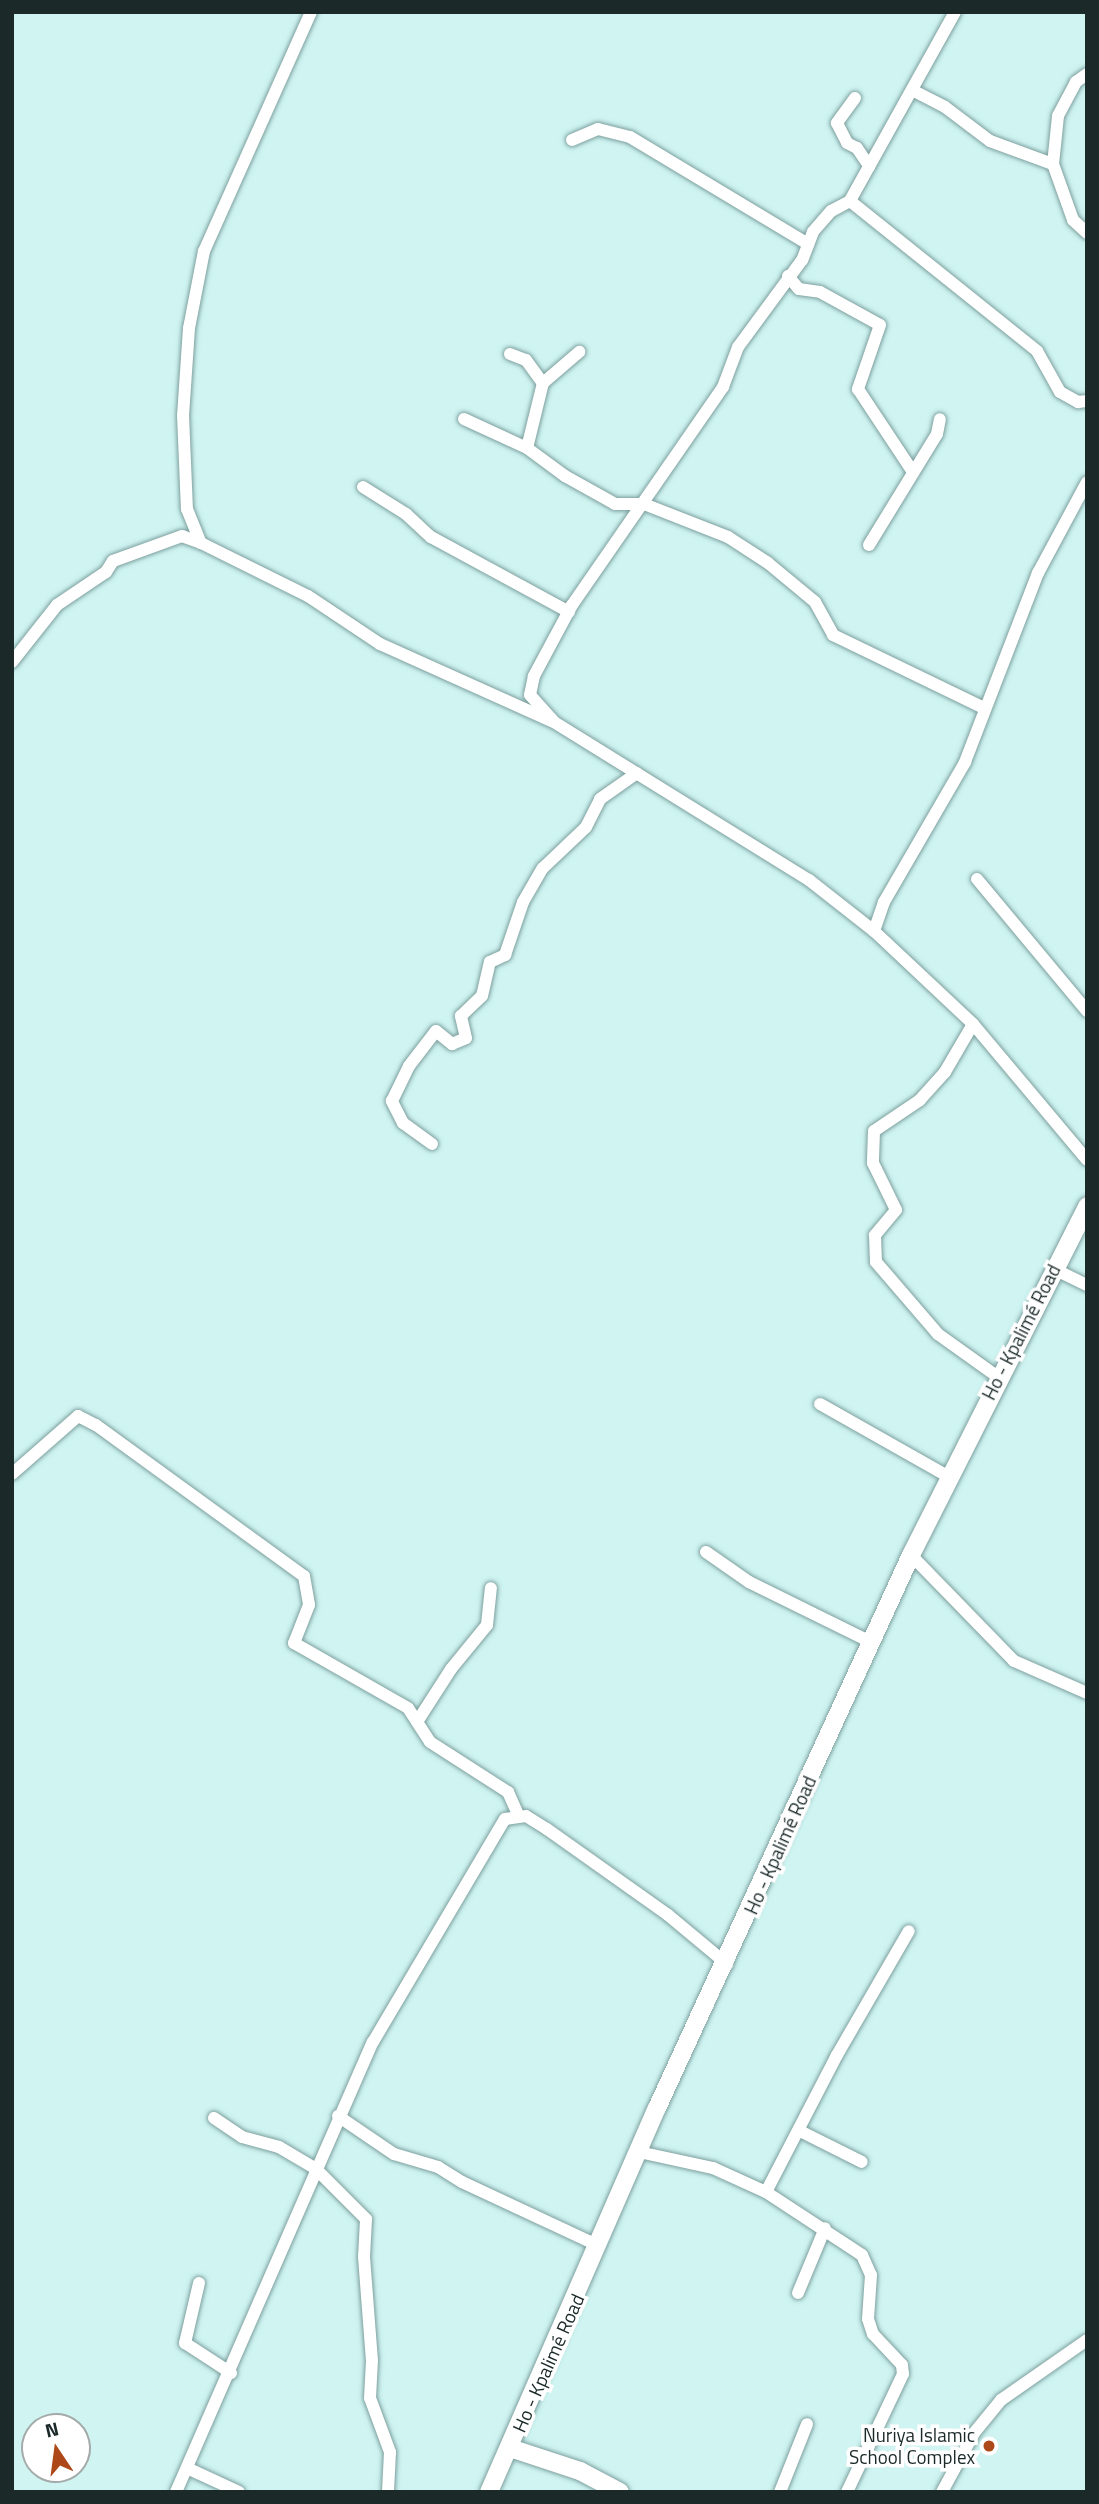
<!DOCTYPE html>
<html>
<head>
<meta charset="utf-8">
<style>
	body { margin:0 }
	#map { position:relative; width:1099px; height:2504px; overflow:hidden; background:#cff4f2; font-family:"Titillium Web",sans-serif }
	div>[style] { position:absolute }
	.roads { filter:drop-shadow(0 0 2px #7da09e) drop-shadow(0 0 2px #7da09e) }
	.street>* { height:12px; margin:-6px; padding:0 6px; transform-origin:6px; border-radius:6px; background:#fff }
	.secondary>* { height:18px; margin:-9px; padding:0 9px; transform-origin:9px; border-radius:9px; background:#fff }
	.dots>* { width:19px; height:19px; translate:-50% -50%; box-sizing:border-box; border:4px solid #fff; border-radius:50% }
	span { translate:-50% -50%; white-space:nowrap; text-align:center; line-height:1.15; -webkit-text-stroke:7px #fff; paint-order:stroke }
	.street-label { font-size:19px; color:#1b2929 }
	.poi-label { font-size:19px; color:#1b2929 }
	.right { translate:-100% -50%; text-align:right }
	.frame { position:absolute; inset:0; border:14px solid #1b2929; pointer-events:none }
	.north { position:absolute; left:21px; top:2413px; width:70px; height:70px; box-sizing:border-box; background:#fff; border:2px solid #a4a9a9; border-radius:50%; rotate:347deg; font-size:19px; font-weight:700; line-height:28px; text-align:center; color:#1b2929 }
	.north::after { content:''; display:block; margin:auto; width:24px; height:32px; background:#ad4818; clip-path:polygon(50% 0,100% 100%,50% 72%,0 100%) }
</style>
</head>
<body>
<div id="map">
	<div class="roads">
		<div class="street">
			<i style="left:311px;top:12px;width:262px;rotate:114.1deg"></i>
			<i style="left:204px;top:251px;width:78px;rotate:101deg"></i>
			<i style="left:189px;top:328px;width:87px;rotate:93.9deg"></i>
			<i style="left:183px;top:415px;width:94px;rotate:87.6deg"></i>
			<i style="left:187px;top:509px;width:37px;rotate:68deg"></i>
			<i style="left:201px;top:543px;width:119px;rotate:26.4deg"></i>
			<i style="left:308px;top:596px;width:87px;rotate:33.7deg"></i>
			<i style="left:380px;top:644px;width:188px;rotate:24.2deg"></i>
			<i style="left:955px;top:12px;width:216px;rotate:119.1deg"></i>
			<i style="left:850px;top:201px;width:21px;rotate:152deg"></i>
			<i style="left:831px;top:211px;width:28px;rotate:131deg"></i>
			<i style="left:813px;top:232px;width:30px;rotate:111deg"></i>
			<i style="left:802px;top:260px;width:108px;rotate:126.3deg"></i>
			<i style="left:738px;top:347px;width:43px;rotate:110.6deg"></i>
			<i style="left:723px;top:387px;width:265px;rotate:124.7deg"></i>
			<i style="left:572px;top:605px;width:81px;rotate:118.2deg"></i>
			<i style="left:534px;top:676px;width:19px;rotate:102deg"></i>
			<i style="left:530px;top:695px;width:36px;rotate:48deg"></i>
			<i style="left:554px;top:722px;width:300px;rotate:31.8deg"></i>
			<i style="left:809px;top:880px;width:83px;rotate:38.1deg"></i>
			<i style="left:874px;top:931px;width:136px;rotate:43.2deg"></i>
			<i style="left:973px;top:1024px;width:177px;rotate:50deg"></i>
			<i style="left:1087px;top:74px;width:14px;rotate:144deg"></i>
			<i style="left:1076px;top:82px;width:38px;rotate:118deg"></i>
			<i style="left:1058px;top:116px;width:48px;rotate:95.9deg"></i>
			<i style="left:1053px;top:164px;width:59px;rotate:70.3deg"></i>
			<i style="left:1073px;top:220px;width:19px;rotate:43deg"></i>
			<i style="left:912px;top:90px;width:37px;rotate:27deg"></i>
			<i style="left:945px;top:107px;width:56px;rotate:37.1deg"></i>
			<i style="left:990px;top:141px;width:67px;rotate:20.1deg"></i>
			<i style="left:855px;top:98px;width:31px;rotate:126deg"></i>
			<i style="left:837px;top:123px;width:22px;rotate:63deg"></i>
			<i style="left:847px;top:143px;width:11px;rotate:27deg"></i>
			<i style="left:857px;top:148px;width:22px;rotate:56deg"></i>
			<i style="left:572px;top:140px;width:28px;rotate:-23deg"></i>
			<i style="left:598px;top:129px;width:33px;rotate:14deg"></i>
			<i style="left:630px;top:137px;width:208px;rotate:31deg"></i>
			<i style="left:850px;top:201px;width:240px;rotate:38.7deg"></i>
			<i style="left:1037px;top:351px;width:47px;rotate:60.7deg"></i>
			<i style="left:1060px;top:392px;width:21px;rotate:29deg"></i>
			<i style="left:1078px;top:402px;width:9px;rotate:-6deg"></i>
			<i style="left:788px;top:276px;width:17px;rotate:50deg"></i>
			<i style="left:799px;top:289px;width:21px;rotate:8deg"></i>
			<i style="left:820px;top:292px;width:68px;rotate:28.8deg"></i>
			<i style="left:880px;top:325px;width:68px;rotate:109deg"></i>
			<i style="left:858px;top:389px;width:100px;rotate:56.5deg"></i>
			<i style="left:510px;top:354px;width:17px;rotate:21deg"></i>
			<i style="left:526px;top:360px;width:29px;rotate:54deg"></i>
			<i style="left:464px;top:419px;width:69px;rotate:24.7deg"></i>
			<i style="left:527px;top:448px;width:47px;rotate:36.4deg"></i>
			<i style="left:565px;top:476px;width:57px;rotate:29.2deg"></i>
			<i style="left:615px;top:504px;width:29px"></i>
			<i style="left:644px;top:504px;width:90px;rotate:21.4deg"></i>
			<i style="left:728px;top:537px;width:48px;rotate:33deg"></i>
			<i style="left:768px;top:563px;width:61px;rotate:39.7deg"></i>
			<i style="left:815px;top:602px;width:38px;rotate:61deg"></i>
			<i style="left:833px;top:635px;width:168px;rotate:25.8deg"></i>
			<i style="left:527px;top:448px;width:67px;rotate:-76.2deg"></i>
			<i style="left:543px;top:383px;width:48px;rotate:-40.7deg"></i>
			<i style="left:363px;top:487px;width:51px;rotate:32.1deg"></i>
			<i style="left:406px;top:514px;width:34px;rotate:43deg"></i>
			<i style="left:431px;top:537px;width:157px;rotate:28.5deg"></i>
			<i style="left:869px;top:545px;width:130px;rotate:-58.5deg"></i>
			<i style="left:937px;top:434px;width:15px;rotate:-79deg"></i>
			<i style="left:12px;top:662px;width:73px;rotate:-51.7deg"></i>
			<i style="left:57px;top:605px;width:59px;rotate:-34deg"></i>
			<i style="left:106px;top:572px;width:13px;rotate:-58deg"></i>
			<i style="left:113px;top:561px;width:73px;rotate:-19.9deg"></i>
			<i style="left:182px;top:536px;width:20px;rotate:20deg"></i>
			<i style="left:977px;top:879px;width:172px;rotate:50.2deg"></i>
			<i style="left:874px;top:931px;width:31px;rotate:-71deg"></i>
			<i style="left:884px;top:902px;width:162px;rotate:-59.9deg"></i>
			<i style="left:965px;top:762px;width:203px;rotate:-68.9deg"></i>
			<i style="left:1038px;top:573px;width:103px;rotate:-61.7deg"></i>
			<i style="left:973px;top:1024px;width:56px;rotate:120.3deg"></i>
			<i style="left:945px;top:1072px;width:38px;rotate:132deg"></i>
			<i style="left:920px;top:1100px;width:55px;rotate:146deg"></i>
			<i style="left:874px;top:1131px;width:32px;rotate:92deg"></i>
			<i style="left:873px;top:1163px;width:52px;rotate:63.9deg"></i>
			<i style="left:896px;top:1210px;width:33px;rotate:130deg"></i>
			<i style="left:875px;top:1235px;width:27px;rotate:88deg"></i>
			<i style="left:876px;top:1262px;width:95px;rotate:49.3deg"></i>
			<i style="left:938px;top:1334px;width:74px;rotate:35.6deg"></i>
			<i style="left:432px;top:1144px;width:36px;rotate:-144deg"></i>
			<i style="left:403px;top:1123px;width:25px;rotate:-117deg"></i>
			<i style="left:392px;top:1101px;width:39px;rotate:-64deg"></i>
			<i style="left:409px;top:1066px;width:44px;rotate:-52.4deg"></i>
			<i style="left:436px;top:1031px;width:21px;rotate:39deg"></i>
			<i style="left:452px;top:1044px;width:15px;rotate:-23deg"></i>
			<i style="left:466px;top:1038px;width:23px;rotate:-103deg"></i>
			<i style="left:461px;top:1016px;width:29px;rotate:-44deg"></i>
			<i style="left:482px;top:996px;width:35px;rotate:-77deg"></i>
			<i style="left:490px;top:962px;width:17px;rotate:-25deg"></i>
			<i style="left:505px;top:955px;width:56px;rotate:-71.2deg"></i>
			<i style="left:523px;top:902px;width:39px;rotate:-60deg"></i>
			<i style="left:543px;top:868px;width:59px;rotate:-43.6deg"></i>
			<i style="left:586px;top:827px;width:31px;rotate:-63deg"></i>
			<i style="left:600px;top:799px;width:45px;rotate:-35.1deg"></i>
			<i style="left:1054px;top:1269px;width:37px;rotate:26deg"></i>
			<i style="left:820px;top:1404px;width:148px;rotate:29.5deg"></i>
			<i style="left:12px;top:1474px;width:88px;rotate:-41.3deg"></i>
			<i style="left:78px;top:1416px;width:20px;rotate:27deg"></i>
			<i style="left:96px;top:1425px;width:257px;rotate:36deg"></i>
			<i style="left:304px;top:1576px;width:29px;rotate:80deg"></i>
			<i style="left:309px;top:1605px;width:41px;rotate:111.5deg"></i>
			<i style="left:294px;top:1643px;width:131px;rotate:29.7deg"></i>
			<i style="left:408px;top:1708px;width:40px;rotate:57.1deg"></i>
			<i style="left:430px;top:1742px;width:93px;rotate:32.7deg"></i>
			<i style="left:508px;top:1792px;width:24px;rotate:66deg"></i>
			<i style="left:706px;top:1552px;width:52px;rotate:34.9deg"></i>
			<i style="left:749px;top:1582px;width:136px;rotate:26.2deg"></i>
			<i style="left:911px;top:1555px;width:148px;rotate:45.8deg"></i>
			<i style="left:1014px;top:1661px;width:80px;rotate:23.7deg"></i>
			<i style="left:417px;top:1722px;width:63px;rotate:-57.3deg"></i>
			<i style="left:451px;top:1669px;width:57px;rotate:-50.7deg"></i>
			<i style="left:487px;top:1625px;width:37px;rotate:-84deg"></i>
			<i style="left:338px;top:2116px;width:68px;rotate:34.2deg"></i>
			<i style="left:394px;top:2154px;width:46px;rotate:16.5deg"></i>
			<i style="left:438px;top:2167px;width:28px;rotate:32deg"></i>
			<i style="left:462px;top:2182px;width:151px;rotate:25deg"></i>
			<i style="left:214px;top:2118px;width:34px;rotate:34deg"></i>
			<i style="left:242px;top:2137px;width:38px;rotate:15deg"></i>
			<i style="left:279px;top:2147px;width:43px;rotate:30.7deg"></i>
			<i style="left:316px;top:2169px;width:71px;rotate:45deg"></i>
			<i style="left:366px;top:2219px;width:38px;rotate:93deg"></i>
			<i style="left:364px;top:2257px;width:103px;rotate:85.6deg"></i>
			<i style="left:372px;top:2360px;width:38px;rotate:93deg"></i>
			<i style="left:370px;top:2398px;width:58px;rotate:69.7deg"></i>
			<i style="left:390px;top:2452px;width:40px;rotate:92.9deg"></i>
			<i style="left:800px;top:2131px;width:69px;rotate:26.6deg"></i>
			<i style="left:639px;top:2152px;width:76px;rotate:12.2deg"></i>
			<i style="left:713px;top:2168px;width:58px;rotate:24.4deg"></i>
			<i style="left:766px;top:2192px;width:115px;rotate:33.3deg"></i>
			<i style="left:862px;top:2255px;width:22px;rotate:66deg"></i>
			<i style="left:871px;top:2275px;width:44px;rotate:93.9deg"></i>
			<i style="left:868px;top:2319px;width:16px;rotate:72deg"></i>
			<i style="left:873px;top:2334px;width:42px;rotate:46.9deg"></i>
			<i style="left:902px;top:2365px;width:9px;rotate:84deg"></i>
			<i style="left:903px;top:2374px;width:131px;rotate:115.4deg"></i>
			<i style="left:766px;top:2192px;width:154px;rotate:-62.6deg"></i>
			<i style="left:837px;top:2055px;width:143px;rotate:-59.9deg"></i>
			<i style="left:199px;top:2283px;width:62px;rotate:103.1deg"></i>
			<i style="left:185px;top:2343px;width:55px;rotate:33.1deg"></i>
			<i style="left:798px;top:2293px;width:70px;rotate:-67.4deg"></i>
			<i style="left:187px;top:2468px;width:57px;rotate:24.8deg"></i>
			<i style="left:176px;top:2492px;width:491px;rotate:-66.4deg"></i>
			<i style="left:373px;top:2042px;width:259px;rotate:-59.4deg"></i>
			<i style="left:505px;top:1819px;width:21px;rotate:-8deg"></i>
			<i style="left:526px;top:1816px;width:25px;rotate:32deg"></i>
			<i style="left:547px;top:1829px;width:148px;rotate:35.4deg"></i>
			<i style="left:668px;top:1915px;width:77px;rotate:39.7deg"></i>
			<i style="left:780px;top:2492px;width:73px;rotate:-68.3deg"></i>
			<i style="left:942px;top:2492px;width:67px;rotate:-61.5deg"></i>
			<i style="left:974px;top:2433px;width:43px;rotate:-50.7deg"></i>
			<i style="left:1001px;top:2400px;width:105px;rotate:-34.9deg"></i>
		</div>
		<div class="secondary">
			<i style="left:510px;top:2448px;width:74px;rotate:18.2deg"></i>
			<i style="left:580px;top:2471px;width:45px;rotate:27.7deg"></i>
			<i style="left:489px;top:2492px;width:419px;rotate:-66.4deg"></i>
			<i style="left:657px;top:2108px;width:609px;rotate:-65.33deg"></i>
			<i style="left:911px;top:1555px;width:391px;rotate:-63.2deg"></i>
		</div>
	</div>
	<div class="dots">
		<i style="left:989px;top:2446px;background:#ad4818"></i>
	</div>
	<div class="street-label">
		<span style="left:1021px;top:1332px;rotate:-63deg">Ho - Kpalimé Road</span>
		<span style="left:780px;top:1845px;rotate:-66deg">Ho - Kpalimé Road</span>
		<span style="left:548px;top:2363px;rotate:-66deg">Ho - Kpalimé Road</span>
	</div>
	<div class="poi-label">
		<span class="right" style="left:975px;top:2446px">Nuriya Islamic<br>School Complex</span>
	</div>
	<div class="frame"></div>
	<div class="north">N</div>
</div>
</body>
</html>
